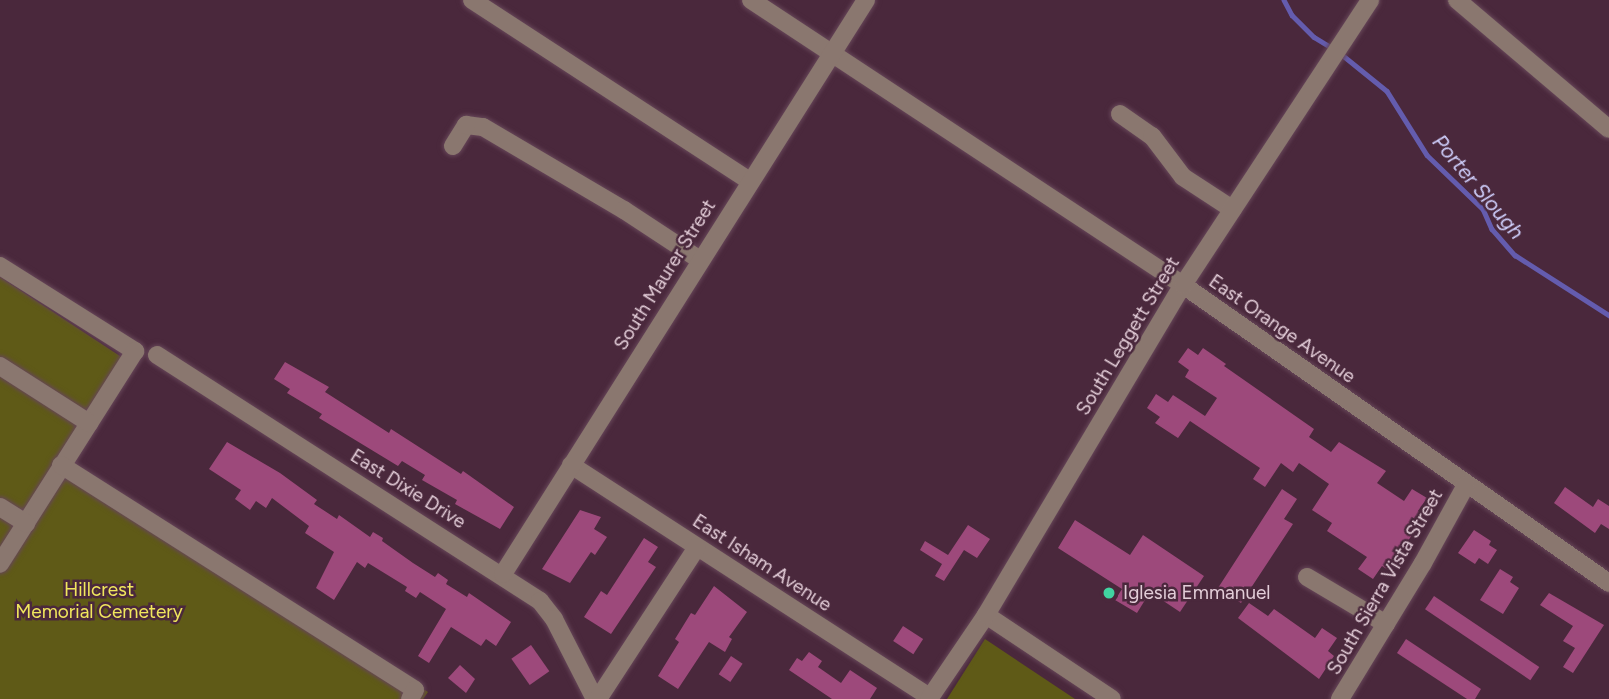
<!DOCTYPE html>
<html>
<head>
<meta charset="utf-8">
<style>
	body { margin:0 }
	#map { position:relative; width:1609px; height:699px; overflow:hidden; background:#4a283c; font-family:Figtree,sans-serif }
	div>[style] { position:absolute }
	.green>* { inset:0; background:#5f5a17 }
	.stream>* { height:4.5px; margin:-2.25px; padding:0 2.25px; transform-origin:2.25px; border-radius:2.25px; background:#645cae }
	.building>* { inset:0; background:#9d497b; transform-origin:0 0 }
	.roads { filter:drop-shadow(0 0 2px #664658) drop-shadow(0 0 2px #664658) }
	.minor>* { height:18px; margin:-9px; padding:0 9px; transform-origin:9px; border-radius:9px; background:#8a776f }
	.dots>* { width:19px; height:19px; translate:-50% -50%; box-sizing:border-box; border:4px solid #4a283c; border-radius:50% }
	span { translate:-50% -50%; white-space:nowrap; text-align:center; line-height:1.15; -webkit-text-stroke:5px #4a283c; paint-order:stroke }
	.street-label { font-size:19px; color:#e3cdd8 }
	.park-label { font-size:19px; color:#f0e75d }
	.poi-label { font-size:19px; color:#e3cdd8 }
	.left { translate:0 -50%; text-align:left }
	.water-label { font-size:21px; color:#cfcffc; font-style:italic }
</style>
</head>
<body>
<div id="map">
	<div class="green">
		<i style="clip-path:polygon(0 277px,126px 360px,72px 467px,428px 692px,423px 699px,0 699px)"></i>
		<i style="clip-path:polygon(985px 639px,1075px 699px,947px 699px)"></i>
	</div>
	<div class="stream">
		<i style="left:1284px;top:0;width:17px;rotate:62deg"></i>
		<i style="left:1292px;top:15px;width:31px;rotate:45deg"></i>
		<i style="left:1314px;top:37px;width:21px;rotate:31deg"></i>
		<i style="left:1340px;top:53px;width:60px;rotate:39deg"></i>
		<i style="left:1387px;top:91px;width:75px;rotate:58deg"></i>
		<i style="left:1427px;top:155px;width:78px;rotate:44deg"></i>
		<i style="left:1483px;top:209px;width:22px;rotate:66deg"></i>
		<i style="left:1492px;top:229px;width:35px;rotate:49deg"></i>
		<i style="left:1515px;top:255px;width:112px;rotate:32.6deg"></i>
	</div>
	<div class="building">
		<i style="clip-path:polygon(1188px 348px,1198px 355px,1203px 348px,1226px 364px,1224px 366px,1314px 429px,1309px 437px,1331px 452px,1339px 442px,1386px 471px,1377px 483px,1404px 501px,1412px 489px,1427px 498px,1418px 511px,1425px 516px,1388px 570px,1382px 566px,1373px 579px,1358px 569px,1367px 557px,1327px 531px,1332px 523px,1312px 510px,1329px 484px,1299px 463px,1293px 472px,1281px 463px,1265px 487px,1253px 479px,1260px 468px,1190px 421px,1178px 438px,1155px 423px,1160px 417px,1147px 408px,1156px 394px,1168px 402px,1173px 395px,1205px 416px,1217px 398px,1185px 377px,1189px 370px,1178px 362px)"></i>
		<i style="clip-path:polygon(285px 362px,329px 387px,325px 392px,389px 433px,391px 429px,461px 474px,463px 471px,514px 507px,500px 529px,455px 504px,457px 500px,422px 480px,425px 475px,402px 461px,398px 466px,319px 418px,322px 414px,287px 393px,290px 389px,274px 379px)"></i>
		<i style="clip-path:polygon(227px 442px,280px 473px,317px 500px,314px 504px,337px 519px,339px 515px,370px 537px,373px 532px,383px 538px,382px 541px,413px 563px,435px 577px,438px 573px,448px 580px,446px 584px,467px 597px,469px 593px,511px 622px,496px 646px,486px 639px,481px 646px,451px 627px,429px 663px,418px 656px,446px 609px,420px 592px,416px 598px,405px 591px,407px 587px,368px 563px,365px 568px,357px 562px,334px 600px,316px 588px,334px 552px,305px 533px,309px 526px,272px 498px,266px 508px,256px 501px,250px 510px,235px 499px,241px 490px,209px 469px)"></i>
		<i style="clip-path:polygon(1565px 487px,1593px 507px,1598px 499px,1609px 506px,1609px 529px,1601px 524px,1595px 533px,1554px 503px)"></i>
		<i style="clip-path:polygon(1282px 489px,1297px 499px,1284px 519px,1293px 524px,1241px 603px,1218px 588px)"></i>
		<i style="clip-path:polygon(580px 510px,601px 517px,594px 529px,607px 537px,595px 555px,591px 552px,570px 583px,542px 569px)"></i>
		<i style="clip-path:polygon(1075px 520px,1130px 555px,1143px 535px,1204px 576px,1180px 612px,1150px 592px,1137px 613px,1115px 600px,1122px 589px,1058px 548px)"></i>
		<i style="clip-path:polygon(968px 525px,990px 539px,977px 558px,964px 550px,944px 581px,935px 576px,942px 564px,920px 550px,925px 541px,948px 555px)"></i>
		<i style="clip-path:polygon(1474px 530px,1491px 541px,1489px 545px,1497px 550px,1488px 564px,1479px 558px,1475px 564px,1458px 553px)"></i>
		<i style="clip-path:polygon(644px 538px,658px 547px,648px 562px,656px 567px,611px 634px,584px 617px,601px 591px,607px 595px)"></i>
		<i style="clip-path:polygon(1500px 569px,1513px 577px,1510px 582px,1519px 588px,1503px 614px,1480px 600px)"></i>
		<i style="clip-path:polygon(714px 586px,747px 612px,729px 637px,732px 639px,725px 652px,709px 642px,678px 689px,658px 676px,679px 642px,675px 639px,691px 613px,695px 615px)"></i>
		<i style="clip-path:polygon(1549px 593px,1604px 625px,1573px 673px,1563px 667px,1575px 648px,1563px 641px,1573px 626px,1540px 605px)"></i>
		<i style="left:1434px;top:596px;width:127px;height:16px;rotate:34deg"></i>
		<i style="clip-path:polygon(1249px 603px,1268px 616px,1274px 609px,1315px 638px,1322px 628px,1337px 638px,1328px 651px,1334px 656px,1319px 679px,1238px 618px)"></i>
		<i style="left:903px;top:626px;width:24px;height:18px;rotate:33deg"></i>
		<i style="clip-path:polygon(1406px 639px,1481px 689px,1475px 699px,1467px 699px,1397px 653px)"></i>
		<i style="left:531px;top:645px;width:32px;height:24px;rotate:55deg"></i>
		<i style="clip-path:polygon(809px 652px,822px 661px,818px 667px,841px 683px,850px 670px,877px 688px,870px 699px,832px 699px,789px 670px,797px 658px,802px 661px)"></i>
		<i style="left:731px;top:656px;width:14px;height:22px;rotate:34deg"></i>
		<i style="clip-path:polygon(460px 665px,475px 679px,466px 693px,448px 678px)"></i>
	</div>
	<div class="roads">
		<div class="minor">
			<i style="left:472px;top:0;width:332px;rotate:33.1deg"></i>
			<i style="left:751px;top:0;width:518px;rotate:33.41deg"></i>
			<i style="left:1183px;top:285px;width:520px;rotate:34.97deg"></i>
			<i style="left:1457px;top:0;width:199px;rotate:40.3deg"></i>
			<i style="left:1120px;top:114px;width:39px;rotate:35deg"></i>
			<i style="left:1152px;top:136px;width:51px;rotate:52.9deg"></i>
			<i style="left:1183px;top:177px;width:59px;rotate:33.1deg"></i>
			<i style="left:453px;top:146px;width:25px;rotate:-58deg"></i>
			<i style="left:466px;top:125px;width:17px;rotate:7deg"></i>
			<i style="left:483px;top:127px;width:164px;rotate:30.5deg"></i>
			<i style="left:624px;top:210px;width:91px;rotate:33.3deg"></i>
			<i style="left:0;top:266px;width:160px;rotate:32.2deg"></i>
			<i style="left:135px;top:351px;width:252px;rotate:122.4deg"></i>
			<i style="left:157px;top:355px;width:455px;rotate:32.7deg"></i>
			<i style="left:540px;top:601px;width:23px;rotate:52deg"></i>
			<i style="left:554px;top:619px;width:90px;rotate:62.9deg"></i>
			<i style="left:0;top:366px;width:106px;rotate:32.6deg"></i>
			<i style="left:61px;top:465px;width:419px;rotate:32.4deg"></i>
			<i style="left:415px;top:690px;width:10px;rotate:119deg"></i>
			<i style="left:571px;top:465px;width:427px;rotate:32.9deg"></i>
			<i style="left:0;top:507px;width:31px;rotate:32deg"></i>
			<i style="left:503px;top:574px;width:679px;rotate:-57.69deg"></i>
			<i style="left:1307px;top:577px;width:92px;rotate:30.7deg"></i>
			<i style="left:986px;top:615px;width:151px;rotate:33.7deg"></i>
			<i style="left:598px;top:699px;width:181px;rotate:-56.9deg"></i>
			<i style="left:929px;top:699px;width:102px;rotate:-55.8deg"></i>
			<i style="left:986px;top:615px;width:384px;rotate:-59.2deg"></i>
			<i style="left:1183px;top:285px;width:341px;rotate:-56.7deg"></i>
			<i style="left:1340px;top:699px;width:159px;rotate:-58.6deg"></i>
			<i style="left:1423px;top:563px;width:89px;rotate:-61.1deg"></i>
		</div>
	</div>
	<div class="dots">
		<i style="left:1109px;top:593px;background:#41d4a1"></i>
	</div>
	<div class="street-label">
		<span style="left:665px;top:275px;rotate:-58deg">South Maurer Street</span>
		<span style="left:1282px;top:329px;rotate:35deg">East Orange Avenue</span>
		<span style="left:1128px;top:336px;rotate:-59deg">South Leggett Street</span>
		<span style="left:408px;top:489px;rotate:32deg">East Dixie Drive</span>
		<span style="left:762px;top:563px;rotate:33deg">East Isham Avenue</span>
		<span style="left:1385px;top:582px;rotate:-60deg">South Sierra Vista Street</span>
	</div>
	<div class="park-label">
		<span style="left:99px;top:601px">Hillcrest<br>Memorial Cemetery</span>
	</div>
	<div class="poi-label">
		<span class="left" style="left:1123px;top:593px">Iglesia Emmanuel</span>
	</div>
	<div class="water-label">
		<span style="left:1478px;top:187px;rotate:50deg">Porter Slough</span>
	</div>
</div>
</body>
</html>
